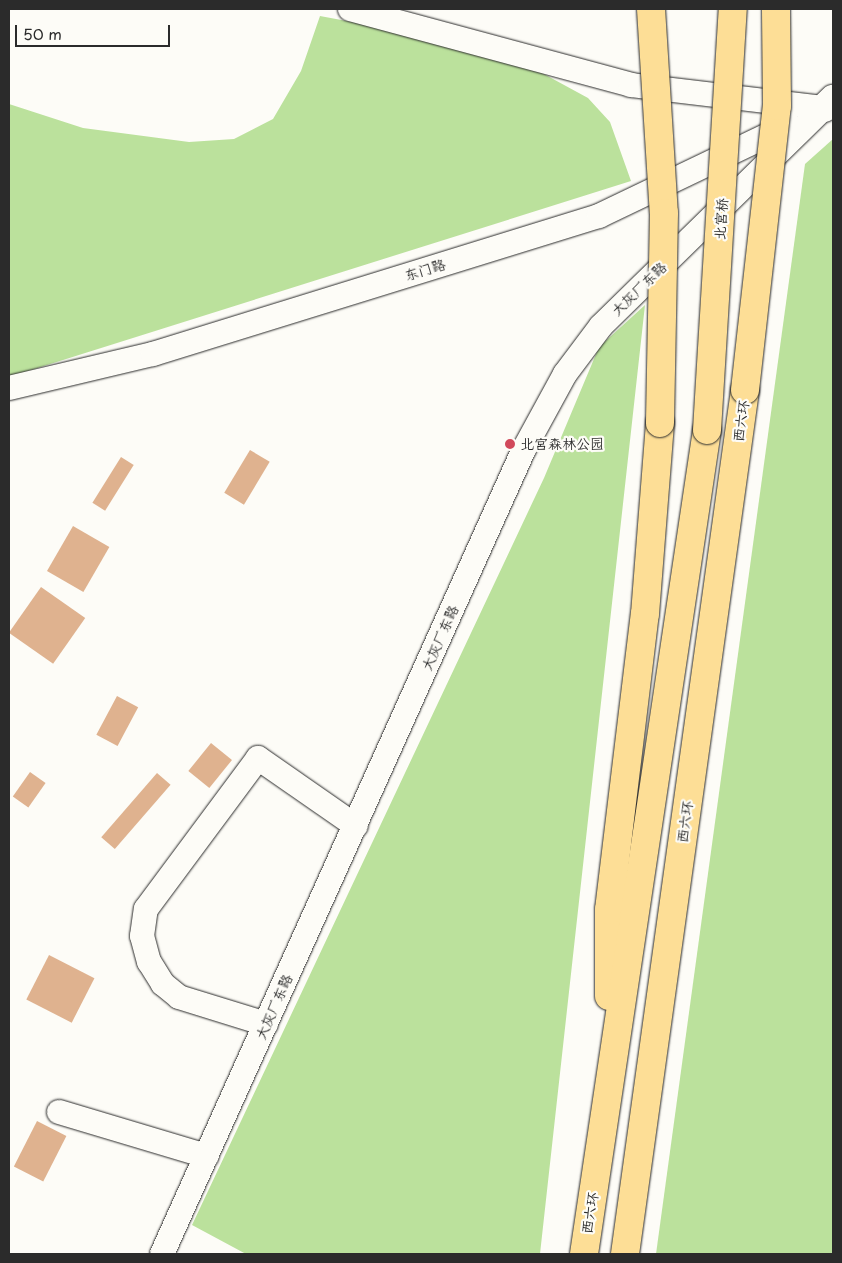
<!DOCTYPE html>
<html>
<head>
<meta charset="utf-8">
<style>
	body { margin:0 }
	#map { position:relative; width:842px; height:1263px; overflow:hidden; background:#fdfcf7; font-family:"Playpen Sans","LXGW WenKai TC",sans-serif }
	div>[style] { position:absolute }
	.green>* { inset:0; background:#bbe19c }
	.building>* { inset:0; background:#dfb28f; transform-origin:0 0 }
	.roads { filter:drop-shadow(0 0 1px #2b2b2b) drop-shadow(0 0 1px #2b2b2b) }
	.street>* { height:24px; margin:-12px; padding:0 12px; transform-origin:12px; border-radius:12px; background:#fdfcf7 }
	.secondary>* { height:28px; margin:-14px; padding:0 14px; transform-origin:14px; border-radius:14px; background:#fdfcf7 }
	.highway>* { height:28px; margin:-14px; padding:0 14px; transform-origin:14px; border-radius:14px; background:#fdde96 }
	.bridges { filter:drop-shadow(0 0 1px #2b2b2b) drop-shadow(0 0 1px #2b2b2b) }
	.highway-bridge>* { height:28px; margin:-14px; padding:0 14px; transform-origin:14px; border-radius:14px; background:#fdde96 }
	.dots>* { width:14px; height:14px; translate:-50% -50%; box-sizing:border-box; border:2px solid #fdfcf7; border-radius:50% }
	span { translate:-50% -50%; white-space:nowrap; text-align:center; line-height:1.15; -webkit-text-stroke:4.5px #fdfcf7; paint-order:stroke }
	.street-label { font-size:14px; color:#2b2b2b }
	.poi-label { font-size:14px; color:#2b2b2b }
	.left { translate:0 -50%; text-align:left }
	.frame { position:absolute; inset:0; border:10px solid #2b2b2b; pointer-events:none }
	.scale { position:absolute; left:15px; top:25px; width:155px; height:22px; box-sizing:border-box; border:2px solid #2b2b2b; border-top:0; padding-left:6px; font-size:15px; line-height:18px; white-space:nowrap; color:#2b2b2b; -webkit-text-stroke:4px #fdfcf7; paint-order:stroke }
</style>
</head>
<body>
<div id="map">
	<div class="green">
		<i style="clip-path:polygon(320px 16px,400px 31px,531px 67px,588px 98px,610px 122px,631px 181px,9px 377px,9px 104px,83px 128px,189px 142px,234px 139px,273px 119px,301px 71px)"></i>
		<i style="clip-path:polygon(833px 139px,833px 1254px,656px 1254px,805px 164px)"></i>
		<i style="clip-path:polygon(645px 305px,540px 1254px,246px 1254px,192px 1225px,544px 478px,599px 347px)"></i>
	</div>
	<div class="building">
		<i style="left:250px;top:450px;width:23px;height:50px;rotate:31deg"></i>
		<i style="left:121px;top:457px;width:15px;height:54px;rotate:32deg"></i>
		<i style="left:73px;top:526px;width:42px;height:52px;rotate:30deg"></i>
		<i style="left:41px;top:587px;width:54px;height:56px;rotate:35deg"></i>
		<i style="left:117px;top:696px;width:24px;height:44px;rotate:28deg"></i>
		<i style="left:211px;top:743px;width:27px;height:36px;rotate:39deg"></i>
		<i style="left:30px;top:772px;width:19px;height:30px;rotate:35deg"></i>
		<i style="left:157px;top:773px;width:18px;height:85px;rotate:41deg"></i>
		<i style="left:49px;top:955px;width:51px;height:50px;rotate:27deg"></i>
		<i style="left:37px;top:1121px;width:33px;height:51px;rotate:27deg"></i>
	</div>
	<div class="roads">
		<div class="street">
			<i style="left:350px;top:9px;width:291px;rotate:15.1deg"></i>
			<i style="left:631px;top:85px;width:194px;rotate:6.8deg"></i>
			<i style="left:9px;top:388px;width:148px;rotate:-13.3deg"></i>
			<i style="left:153px;top:354px;width:467px;rotate:-17.2deg"></i>
			<i style="left:599px;top:216px;width:211px;rotate:-25.6deg"></i>
			<i style="left:266px;top:1024px;width:91px;rotate:-162.8deg"></i>
			<i style="left:179px;top:997px;width:21px;rotate:-141deg"></i>
			<i style="left:163px;top:984px;width:26px;rotate:-122deg"></i>
			<i style="left:149px;top:962px;width:27px;rotate:-105deg"></i>
			<i style="left:142px;top:936px;width:27px;rotate:-82deg"></i>
			<i style="left:146px;top:909px;width:188px;rotate:-53.4deg"></i>
			<i style="left:258px;top:758px;width:119px;rotate:34.8deg"></i>
			<i style="left:59px;top:1112px;width:154px;rotate:16.6deg"></i>
			<i style="left:162px;top:1254px;width:880px;rotate:-65.79deg"></i>
			<i style="left:523px;top:451px;width:88px;rotate:-61.4deg"></i>
			<i style="left:565px;top:374px;width:60px;rotate:-53.1deg"></i>
			<i style="left:601px;top:326px;width:312px;rotate:-44.4deg"></i>
		</div>
		<div class="secondary">
			<i style="left:824px;top:108px;width:13px;rotate:-45deg"></i>
		</div>
		<div class="highway">
			<i style="left:609px;top:996px;width:86px;rotate:-90deg"></i>
			<i style="left:609px;top:910px;width:298px;rotate:-83.1deg"></i>
			<i style="left:645px;top:614px;width:192px;rotate:-85.5deg"></i>
			<i style="left:584px;top:1254px;width:833px;rotate:-81.51deg"></i>
			<i style="left:625px;top:1254px;width:872px;rotate:-82.09deg"></i>
		</div>
	</div>
	<div class="bridges">
		<div class="highway-bridge">
			<i style="left:651px;top:9px;width:204px;rotate:86.4deg"></i>
			<i style="left:664px;top:213px;width:210px;rotate:91.1deg"></i>
			<i style="left:745px;top:390px;width:286px;rotate:-83.6deg"></i>
			<i style="left:777px;top:106px;width:97px;rotate:-90.6deg"></i>
			<i style="left:707px;top:430px;width:422px;rotate:-86.5deg"></i>
		</div>
	</div>
	<div class="dots">
		<i style="left:510px;top:444px;background:#d1495b"></i>
	</div>
	<div class="street-label">
		<span style="left:721px;top:219px;rotate:-86deg">北宫桥</span>
		<span style="left:425px;top:270px;rotate:-17deg">东门路</span>
		<span style="left:639px;top:289px;rotate:-44deg">大灰厂东路</span>
		<span style="left:741px;top:421px;rotate:-82deg">西六环</span>
		<span style="left:440px;top:638px;rotate:-66deg">大灰厂东路</span>
		<span style="left:685px;top:822px;rotate:-82deg">西六环</span>
		<span style="left:274px;top:1007px;rotate:-66deg">大灰厂东路</span>
		<span style="left:590px;top:1213px;rotate:-81deg">西六环</span>
	</div>
	<div class="poi-label">
		<span class="left" style="left:520px;top:444px">北宫森林公园</span>
	</div>
	<div class="frame"></div>
	<div class="scale">50 m</div>
</div>
</body>
</html>
